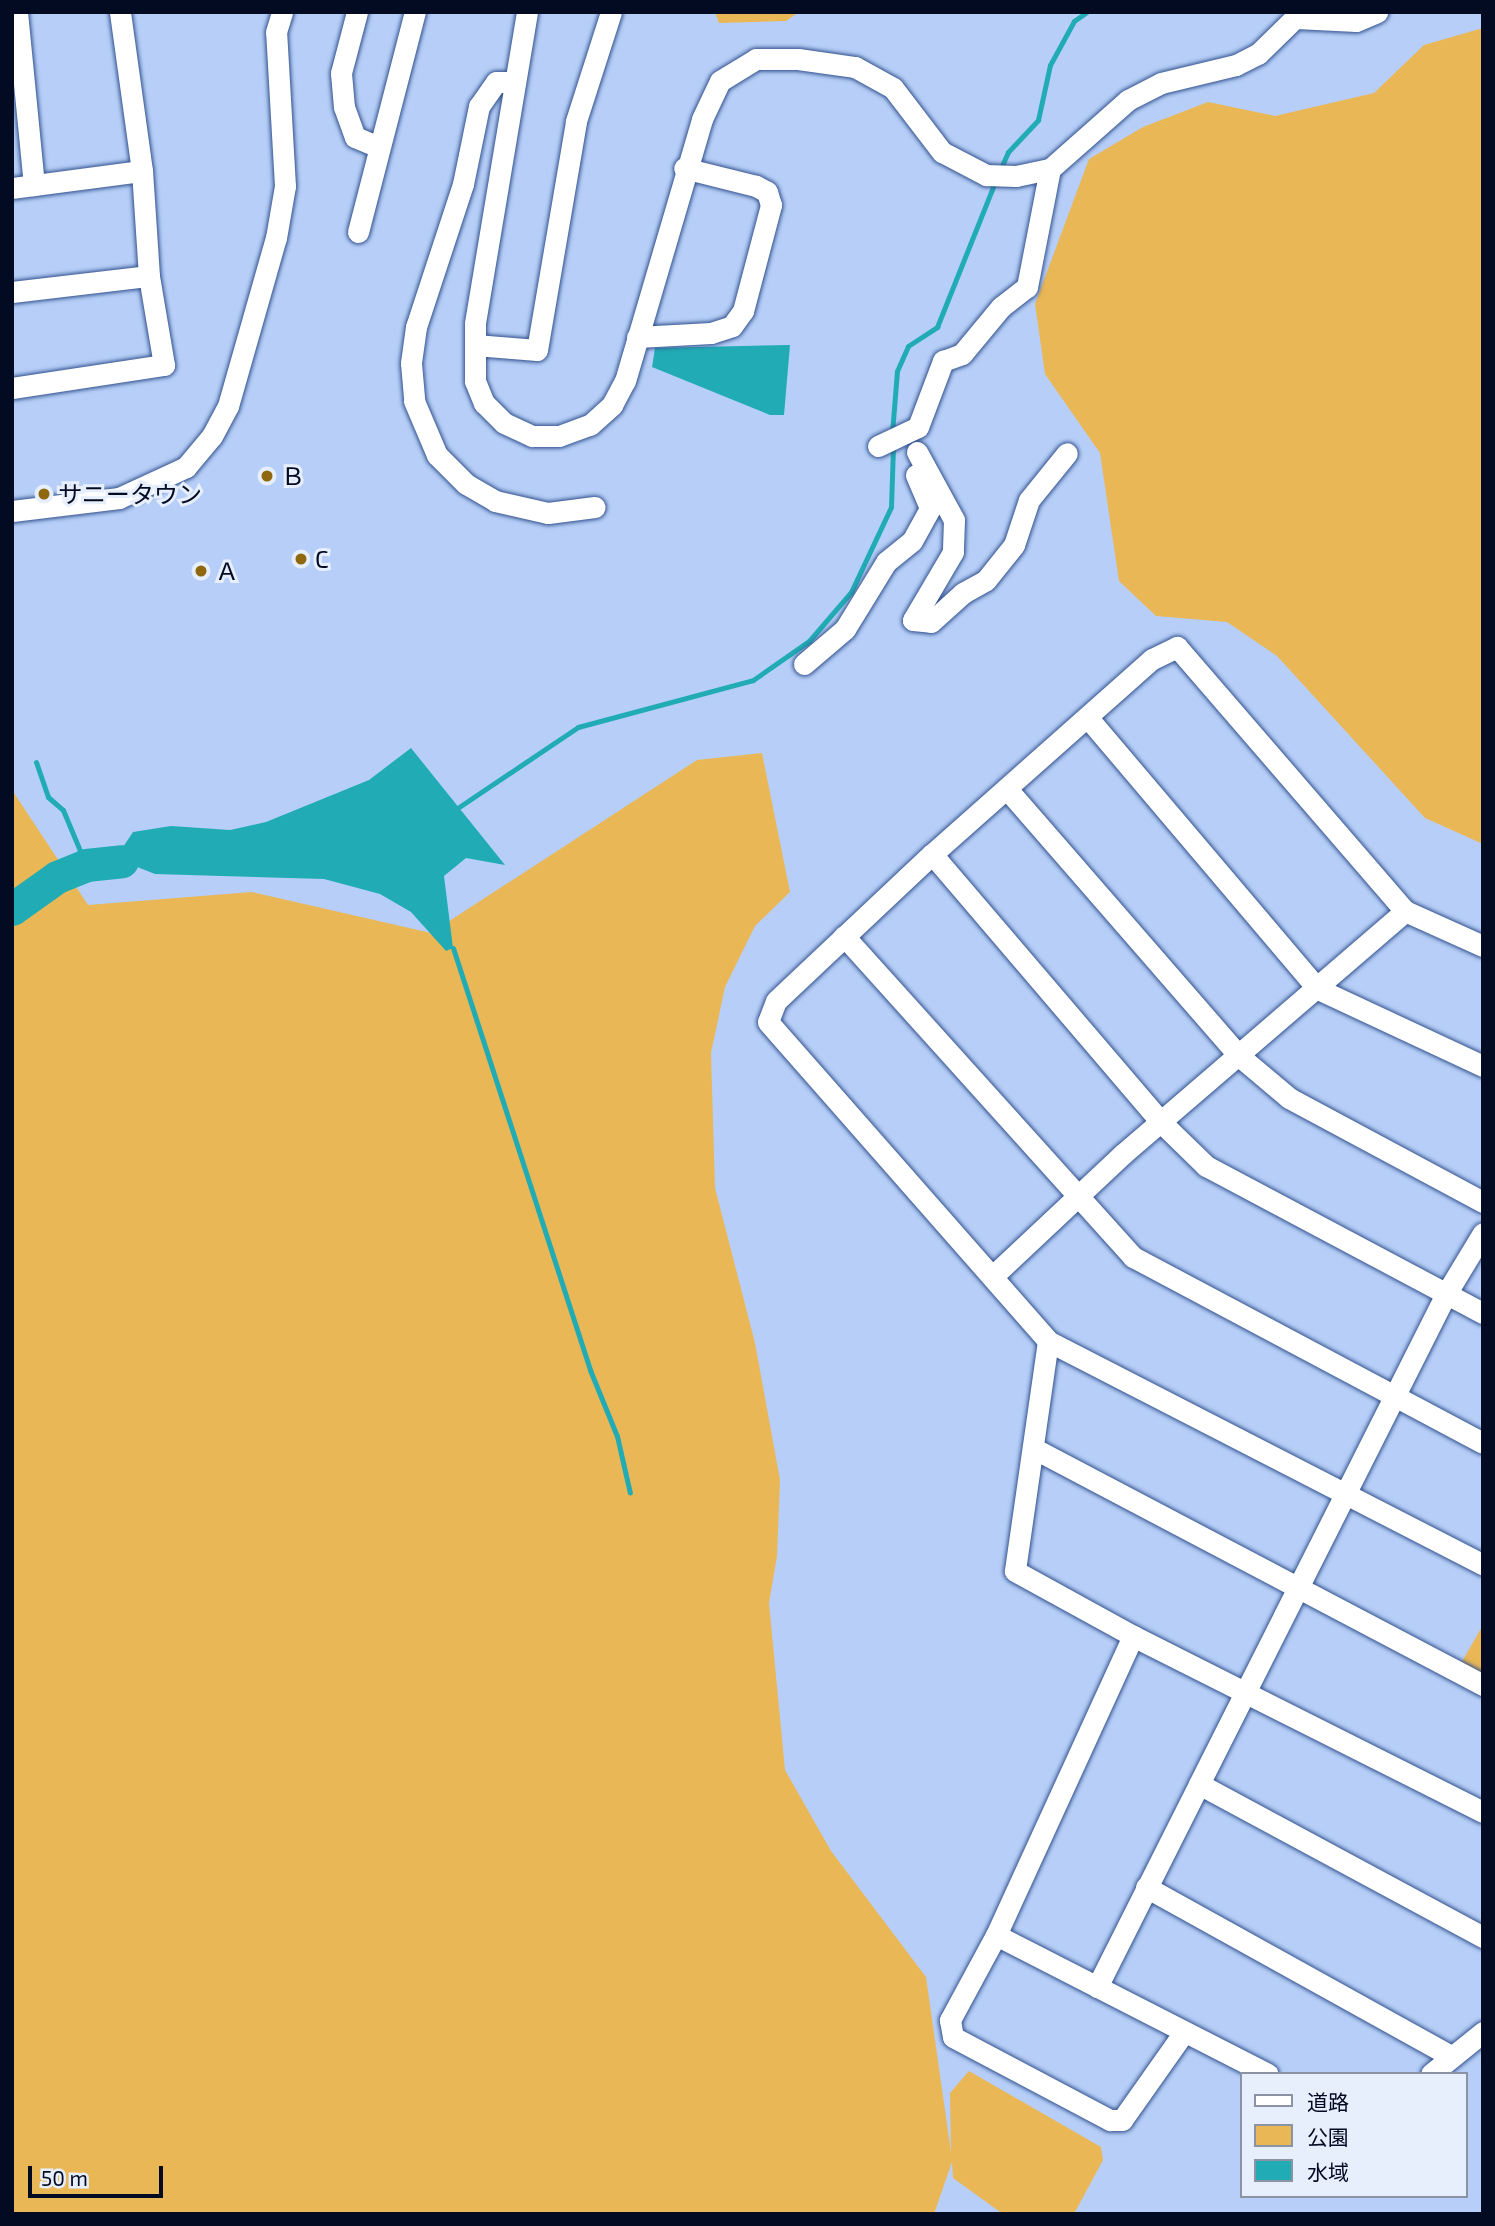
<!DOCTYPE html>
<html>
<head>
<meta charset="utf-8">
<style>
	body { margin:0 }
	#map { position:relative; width:1495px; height:2226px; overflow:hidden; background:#b7cff8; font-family:"Exo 2","Noto Sans JP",sans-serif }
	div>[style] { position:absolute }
	.green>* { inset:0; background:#e9b756 }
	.water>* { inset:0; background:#21acb5 }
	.stream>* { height:5px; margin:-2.5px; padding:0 2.5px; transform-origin:2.5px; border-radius:2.5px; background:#21acb5 }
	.river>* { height:33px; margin:-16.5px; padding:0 16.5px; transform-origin:16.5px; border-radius:16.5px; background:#21acb5 }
	.roads { filter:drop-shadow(0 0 2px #32528e) drop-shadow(0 0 2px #32528e) }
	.minor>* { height:21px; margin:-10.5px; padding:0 10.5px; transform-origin:10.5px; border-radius:10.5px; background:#fff }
	.dots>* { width:19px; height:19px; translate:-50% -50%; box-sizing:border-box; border:4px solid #e7effd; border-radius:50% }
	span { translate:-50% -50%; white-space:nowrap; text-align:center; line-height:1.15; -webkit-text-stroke:6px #e7effd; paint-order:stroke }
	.poi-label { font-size:24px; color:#020b22 }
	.left { translate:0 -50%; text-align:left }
	.frame { position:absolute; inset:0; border:14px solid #020b22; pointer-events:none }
	.legend { position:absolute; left:1240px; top:2072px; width:228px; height:126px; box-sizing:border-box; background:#e7effd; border:2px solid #8b94a5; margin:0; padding:9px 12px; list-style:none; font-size:21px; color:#020b22 }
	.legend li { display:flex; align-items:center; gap:14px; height:35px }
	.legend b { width:35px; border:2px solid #8b94a5 }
	.scale { position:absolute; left:28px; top:2166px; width:135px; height:32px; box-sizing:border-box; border:4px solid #020b22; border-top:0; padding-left:9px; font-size:21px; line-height:24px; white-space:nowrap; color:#020b22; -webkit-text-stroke:5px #e7effd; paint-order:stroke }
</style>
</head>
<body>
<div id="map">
	<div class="green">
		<i style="clip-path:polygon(715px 12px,799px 12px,786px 21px,719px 23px)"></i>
		<i style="clip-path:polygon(1483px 28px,1483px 844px,1425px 818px,1277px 656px,1227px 622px,1156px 616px,1119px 581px,1100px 453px,1045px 374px,1035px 304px,1089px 159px,1143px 127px,1208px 102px,1275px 116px,1374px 93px,1424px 45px)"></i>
		<i style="clip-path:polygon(762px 753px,790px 892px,755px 926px,725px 987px,711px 1053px,715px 1188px,755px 1343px,780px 1480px,777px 1556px,769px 1603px,785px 1770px,831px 1851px,926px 1977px,951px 2152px,950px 2093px,969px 2071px,1101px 2147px,1103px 2160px,1074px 2214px,1003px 2214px,953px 2178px,952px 2162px,934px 2214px,12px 2214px,12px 790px,88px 905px,252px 892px,431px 933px,697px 760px)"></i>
		<i style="clip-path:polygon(1483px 1625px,1483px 1678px,1460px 1665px)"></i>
	</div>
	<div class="water">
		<i style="clip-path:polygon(790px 345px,784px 415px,770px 415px,652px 367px,655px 348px)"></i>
		<i style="clip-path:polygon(411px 748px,505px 865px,466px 858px,444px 876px,453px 948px,446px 951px,411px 912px,380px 894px,324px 879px,155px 874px,122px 861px,121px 850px,133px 832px,171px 826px,230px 830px,266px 822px,369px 780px)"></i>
	</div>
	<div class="stream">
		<i style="left:1000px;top:170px;width:20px;rotate:-66deg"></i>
		<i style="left:1008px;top:152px;width:44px;rotate:-46.8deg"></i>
		<i style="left:1038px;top:120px;width:56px;rotate:-77.7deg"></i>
		<i style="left:1050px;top:65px;width:50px;rotate:-61.4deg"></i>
		<i style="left:1074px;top:21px;width:16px;rotate:-35deg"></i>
		<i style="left:892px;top:433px;width:62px;rotate:-85.4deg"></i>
		<i style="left:897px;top:371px;width:27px;rotate:-66deg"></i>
		<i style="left:908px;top:346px;width:35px;rotate:-33deg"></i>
		<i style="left:937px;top:327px;width:156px;rotate:-68.2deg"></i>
		<i style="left:36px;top:762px;width:37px;rotate:71deg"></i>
		<i style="left:48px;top:797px;width:20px;rotate:41deg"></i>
		<i style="left:63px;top:810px;width:60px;rotate:67.3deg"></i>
		<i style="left:459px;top:807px;width:143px;rotate:-33.9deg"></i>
		<i style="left:578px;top:727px;width:181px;rotate:-15deg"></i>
		<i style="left:753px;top:680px;width:68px;rotate:-34.9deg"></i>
		<i style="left:809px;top:641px;width:65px;rotate:-49.4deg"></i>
		<i style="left:851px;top:592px;width:94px;rotate:-64.8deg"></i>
		<i style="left:891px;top:507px;width:61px;rotate:-88.1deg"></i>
		<i style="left:453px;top:948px;width:444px;rotate:72deg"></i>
		<i style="left:590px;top:1370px;width:71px;rotate:67.8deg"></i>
		<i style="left:617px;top:1436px;width:58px;rotate:77.2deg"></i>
	</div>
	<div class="river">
		<i style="left:12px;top:909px;width:55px;rotate:-35.4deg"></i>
		<i style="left:57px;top:877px;width:31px;rotate:-22deg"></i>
		<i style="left:86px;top:865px;width:36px;rotate:-6deg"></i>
	</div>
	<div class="roads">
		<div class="minor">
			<i style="left:17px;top:12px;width:174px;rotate:84.4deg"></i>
			<i style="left:357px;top:12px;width:63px;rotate:104.7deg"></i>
			<i style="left:341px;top:73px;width:34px;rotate:85deg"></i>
			<i style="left:344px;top:107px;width:32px;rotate:70deg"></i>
			<i style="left:355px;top:137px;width:26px;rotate:23deg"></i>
			<i style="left:527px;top:12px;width:316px;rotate:99.5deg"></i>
			<i style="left:475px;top:324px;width:57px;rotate:90deg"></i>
			<i style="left:475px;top:381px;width:24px;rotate:68deg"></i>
			<i style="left:484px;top:403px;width:28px;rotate:45deg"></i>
			<i style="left:504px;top:423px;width:31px;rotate:25deg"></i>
			<i style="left:532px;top:436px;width:27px"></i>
			<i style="left:559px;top:436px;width:33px;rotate:-20deg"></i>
			<i style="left:590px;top:425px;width:30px;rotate:-42deg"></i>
			<i style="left:612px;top:405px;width:27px;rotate:-62deg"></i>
			<i style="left:625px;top:381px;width:273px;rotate:-73.6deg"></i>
			<i style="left:702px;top:119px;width:42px;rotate:-64.7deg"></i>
			<i style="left:720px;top:81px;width:42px;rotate:-31.4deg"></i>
			<i style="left:756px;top:59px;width:42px"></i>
			<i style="left:798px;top:59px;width:58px;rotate:8deg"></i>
			<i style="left:855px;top:67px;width:43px;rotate:28.9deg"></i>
			<i style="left:893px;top:88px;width:81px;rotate:52.6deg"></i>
			<i style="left:942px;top:152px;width:50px;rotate:27.6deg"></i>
			<i style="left:986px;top:175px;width:30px;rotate:2deg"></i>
			<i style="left:1016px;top:176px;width:35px;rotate:-12deg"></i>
			<i style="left:1050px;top:169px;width:104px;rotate:-41.5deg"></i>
			<i style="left:1128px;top:100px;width:37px;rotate:-27deg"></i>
			<i style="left:1161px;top:83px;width:77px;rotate:-13.5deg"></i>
			<i style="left:1236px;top:65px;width:25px;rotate:-27deg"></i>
			<i style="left:1258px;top:54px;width:60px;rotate:-44.3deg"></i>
			<i style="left:1296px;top:18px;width:60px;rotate:2.9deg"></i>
			<i style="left:1356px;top:21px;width:23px;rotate:-23deg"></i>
			<i style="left:515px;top:82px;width:19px;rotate:180deg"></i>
			<i style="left:496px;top:82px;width:29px;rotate:125deg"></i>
			<i style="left:479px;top:106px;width:80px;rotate:101.6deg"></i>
			<i style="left:463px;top:184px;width:151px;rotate:108.2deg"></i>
			<i style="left:416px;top:327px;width:36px;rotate:98deg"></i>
			<i style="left:411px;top:363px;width:38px;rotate:85deg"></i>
			<i style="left:414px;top:401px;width:59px;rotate:66.9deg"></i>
			<i style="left:437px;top:455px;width:41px;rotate:45deg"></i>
			<i style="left:466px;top:484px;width:34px;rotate:30deg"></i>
			<i style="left:495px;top:501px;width:54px;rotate:12.8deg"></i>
			<i style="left:548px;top:513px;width:47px;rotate:-7.3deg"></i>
			<i style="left:12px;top:188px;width:131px;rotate:-7.5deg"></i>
			<i style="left:358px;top:232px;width:227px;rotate:-75.5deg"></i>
			<i style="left:12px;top:292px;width:138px;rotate:-6.7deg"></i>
			<i style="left:637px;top:337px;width:74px;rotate:-3.1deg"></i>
			<i style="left:711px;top:333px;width:22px;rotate:-18deg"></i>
			<i style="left:732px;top:326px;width:19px;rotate:-54deg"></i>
			<i style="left:743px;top:311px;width:110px;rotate:-75.2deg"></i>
			<i style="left:771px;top:205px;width:14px;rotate:-107deg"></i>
			<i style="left:767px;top:192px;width:13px;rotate:-151deg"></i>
			<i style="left:756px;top:186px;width:74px;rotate:-166deg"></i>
			<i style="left:475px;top:345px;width:62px;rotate:4.6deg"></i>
			<i style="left:537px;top:350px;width:232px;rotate:-80.3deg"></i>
			<i style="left:576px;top:121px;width:114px;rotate:-72.2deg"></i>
			<i style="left:12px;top:388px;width:154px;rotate:-8.6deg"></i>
			<i style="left:164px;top:365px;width:90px;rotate:-99.6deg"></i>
			<i style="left:149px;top:276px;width:105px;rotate:-93.8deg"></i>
			<i style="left:142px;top:171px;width:161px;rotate:-97.9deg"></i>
			<i style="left:878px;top:446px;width:44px;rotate:-25.4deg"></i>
			<i style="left:918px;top:427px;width:71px;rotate:-69.3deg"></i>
			<i style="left:943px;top:361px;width:20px;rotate:-20deg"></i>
			<i style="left:962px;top:354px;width:61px;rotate:-50.3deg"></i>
			<i style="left:1001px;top:307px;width:33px;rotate:-38deg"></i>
			<i style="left:1027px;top:287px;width:120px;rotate:-79deg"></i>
			<i style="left:917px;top:452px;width:77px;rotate:61.4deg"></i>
			<i style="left:954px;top:520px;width:32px;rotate:92deg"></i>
			<i style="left:953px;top:552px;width:79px;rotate:120.5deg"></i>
			<i style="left:913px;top:620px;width:18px;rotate:6deg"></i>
			<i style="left:931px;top:622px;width:43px;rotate:-42.2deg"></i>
			<i style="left:963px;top:593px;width:26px;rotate:-29deg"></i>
			<i style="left:986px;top:580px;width:45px;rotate:-51.3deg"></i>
			<i style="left:1014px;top:545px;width:47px;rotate:-71.6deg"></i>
			<i style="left:1029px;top:500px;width:60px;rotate:-51deg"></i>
			<i style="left:12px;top:511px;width:108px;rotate:-6.9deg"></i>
			<i style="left:119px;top:498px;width:74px;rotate:-24.8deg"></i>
			<i style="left:186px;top:467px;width:40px;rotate:-50deg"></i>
			<i style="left:212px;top:436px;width:34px;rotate:-62deg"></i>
			<i style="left:228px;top:406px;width:175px;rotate:-74.1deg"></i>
			<i style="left:276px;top:238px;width:53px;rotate:-80.2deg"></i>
			<i style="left:285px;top:186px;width:154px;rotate:-93.3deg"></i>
			<i style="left:276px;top:32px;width:21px;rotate:-73deg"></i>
			<i style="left:804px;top:664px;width:54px;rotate:-40.5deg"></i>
			<i style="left:845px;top:629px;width:79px;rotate:-58.5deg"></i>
			<i style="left:886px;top:562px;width:33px;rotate:-39deg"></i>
			<i style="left:912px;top:541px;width:38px;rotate:-61deg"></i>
			<i style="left:930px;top:508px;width:36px;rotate:-113deg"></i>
			<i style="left:1088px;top:718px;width:355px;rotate:49.7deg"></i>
			<i style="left:1318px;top:989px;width:182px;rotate:25deg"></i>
			<i style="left:1007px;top:789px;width:352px;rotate:49deg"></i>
			<i style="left:1238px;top:1055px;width:67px;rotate:40.1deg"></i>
			<i style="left:1289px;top:1098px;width:220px;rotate:28.2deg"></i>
			<i style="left:932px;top:854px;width:354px;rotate:49.5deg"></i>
			<i style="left:1162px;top:1123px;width:62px;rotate:44.3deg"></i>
			<i style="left:1206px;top:1166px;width:314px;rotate:28deg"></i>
			<i style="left:844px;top:936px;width:432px;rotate:48deg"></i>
			<i style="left:1133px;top:1257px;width:396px;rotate:28deg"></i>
			<i style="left:1483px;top:946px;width:85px;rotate:-155.8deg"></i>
			<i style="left:1405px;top:911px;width:349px;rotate:-130.8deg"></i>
			<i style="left:1177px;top:647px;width:28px;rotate:154deg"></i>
			<i style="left:1152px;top:659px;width:294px;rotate:138.4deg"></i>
			<i style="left:932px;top:854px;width:214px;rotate:136.7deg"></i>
			<i style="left:776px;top:1001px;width:22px;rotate:111deg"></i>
			<i style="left:768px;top:1022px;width:424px;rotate:48.7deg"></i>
			<i style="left:1048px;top:1341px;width:489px;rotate:27.2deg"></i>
			<i style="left:994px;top:1275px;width:178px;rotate:-43.2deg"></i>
			<i style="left:1124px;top:1153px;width:371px;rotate:-40.7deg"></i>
			<i style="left:1048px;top:1341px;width:232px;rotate:98.2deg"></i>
			<i style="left:1015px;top:1571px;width:135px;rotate:28.8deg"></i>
			<i style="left:1133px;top:1636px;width:392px;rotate:26.7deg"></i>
			<i style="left:1033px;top:1448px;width:509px;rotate:27.77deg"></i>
			<i style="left:1133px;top:1636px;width:329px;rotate:114.6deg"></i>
			<i style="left:996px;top:1935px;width:97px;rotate:118.4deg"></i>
			<i style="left:950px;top:2020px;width:17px;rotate:80deg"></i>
			<i style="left:953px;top:2037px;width:178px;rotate:27.9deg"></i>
			<i style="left:1110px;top:2120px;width:12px"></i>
			<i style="left:1122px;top:2120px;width:108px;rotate:-54.8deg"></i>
			<i style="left:1199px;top:1784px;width:549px;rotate:-63.25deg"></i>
			<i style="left:1446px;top:1294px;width:71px;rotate:-58.8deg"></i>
			<i style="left:1146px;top:1887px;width:349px;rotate:29deg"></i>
			<i style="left:996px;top:1935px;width:305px;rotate:27.1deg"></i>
			<i style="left:1097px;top:1987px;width:227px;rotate:-63.3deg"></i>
			<i style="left:1199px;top:1784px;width:323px;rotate:28.3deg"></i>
			<i style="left:1431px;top:2074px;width:67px;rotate:-38.9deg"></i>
		</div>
	</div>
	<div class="dots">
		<i style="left:267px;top:476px;background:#8f680e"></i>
		<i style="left:44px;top:494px;background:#8f680e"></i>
		<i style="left:301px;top:559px;background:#8f680e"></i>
		<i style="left:201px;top:571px;background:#8f680e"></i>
	</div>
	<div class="poi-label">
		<span class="left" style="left:281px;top:476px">Ｂ</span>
		<span class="left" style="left:58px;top:494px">サニータウン</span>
		<span class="left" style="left:315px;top:559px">C</span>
		<span class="left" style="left:215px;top:571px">Ａ</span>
	</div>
	<div class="frame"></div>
	<ul class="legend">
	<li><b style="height:9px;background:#fff"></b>道路</li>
	<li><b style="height:19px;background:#e9b756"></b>公園</li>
	<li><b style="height:19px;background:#21acb5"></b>水域</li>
	</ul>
	<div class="scale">50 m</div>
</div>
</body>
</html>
